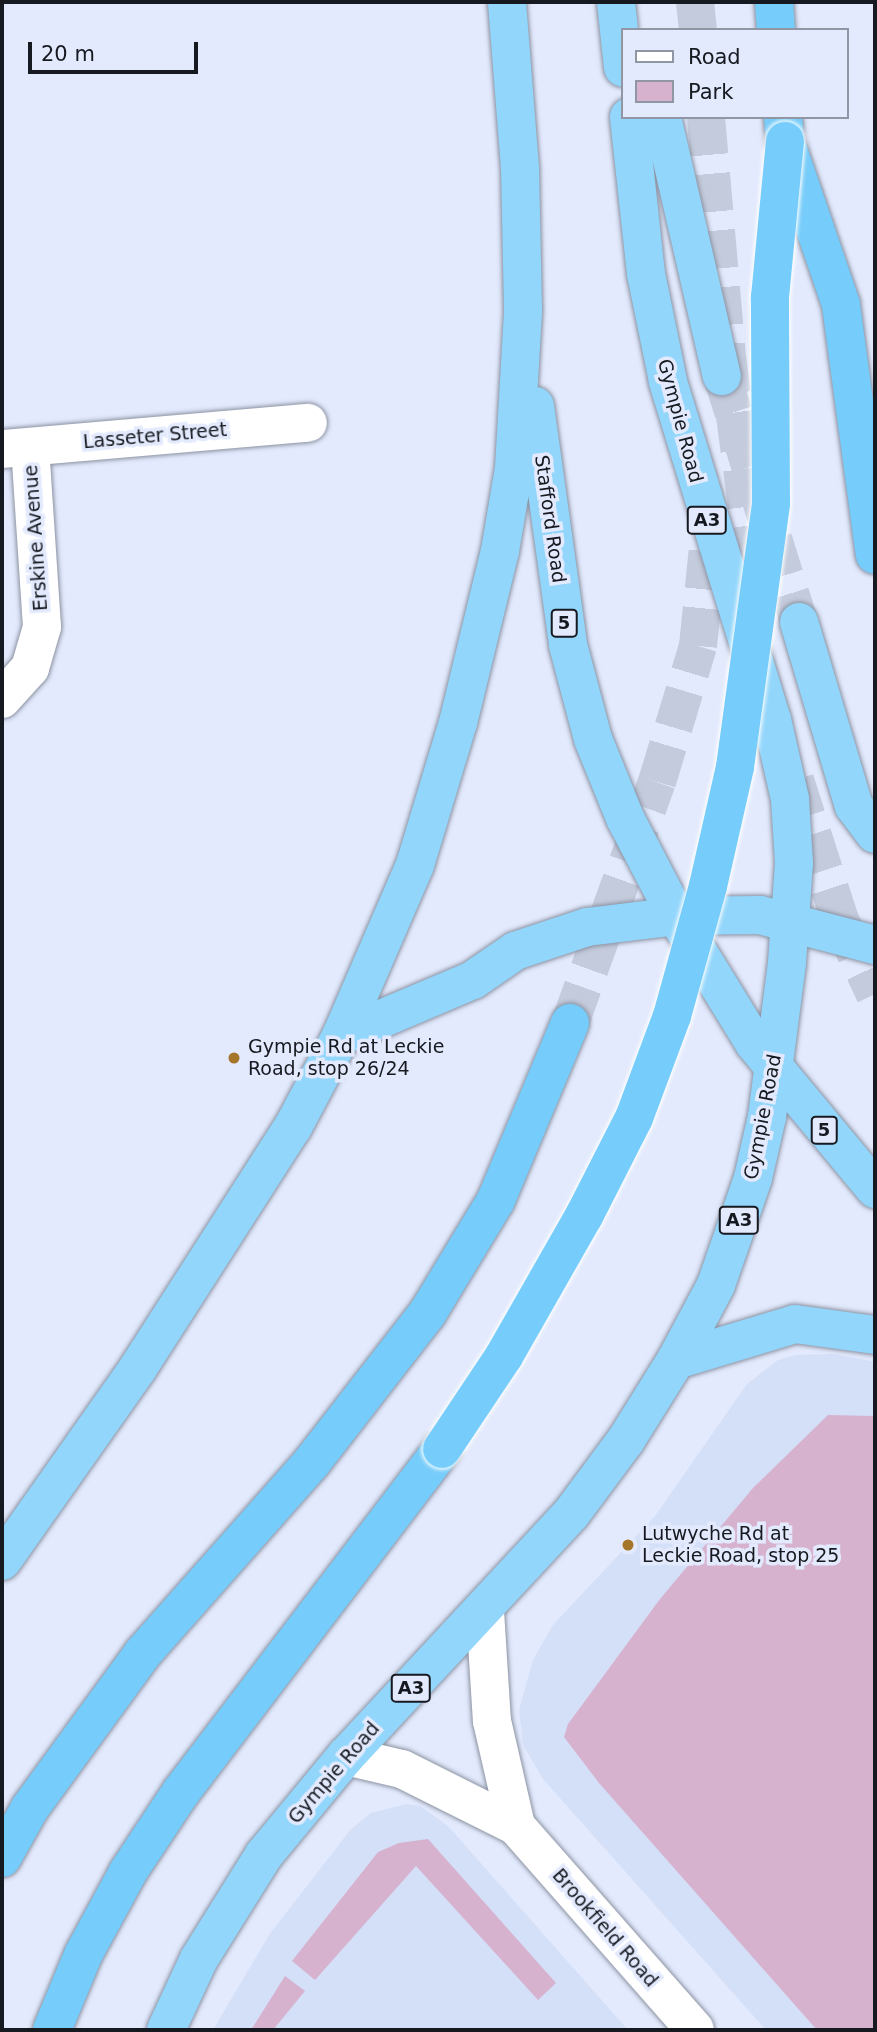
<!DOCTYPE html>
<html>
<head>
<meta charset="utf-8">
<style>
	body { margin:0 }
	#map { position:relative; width:877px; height:2032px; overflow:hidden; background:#e3eafd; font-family:"DejaVu Sans",sans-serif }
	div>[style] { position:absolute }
	.built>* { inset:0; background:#d4dff8 }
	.green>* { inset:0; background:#d7b2ce }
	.trunk-tunnel>* { height:38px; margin-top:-19px; transform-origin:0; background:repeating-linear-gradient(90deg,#c4cbdc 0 38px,transparent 0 57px) }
	.motorway-tunnel>* { height:38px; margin-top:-19px; transform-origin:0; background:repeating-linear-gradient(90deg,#c4cbdc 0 38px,transparent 0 57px) }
	.roads { filter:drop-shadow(0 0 2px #8c93a3) drop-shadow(0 0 2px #8c93a3) }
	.minor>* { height:38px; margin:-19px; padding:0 19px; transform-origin:19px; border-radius:19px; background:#fff }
	.trunk>* { height:38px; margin:-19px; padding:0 19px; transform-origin:19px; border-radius:19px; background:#92d6fb }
	.motorway>* { height:38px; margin:-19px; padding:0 19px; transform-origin:19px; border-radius:19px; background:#76ccfa }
	.bridges { filter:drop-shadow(0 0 2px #fff) drop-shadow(0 0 2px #fff) }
	.motorway-bridge>* { height:38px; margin:-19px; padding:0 19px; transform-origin:19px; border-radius:19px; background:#76ccfa }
	.dots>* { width:19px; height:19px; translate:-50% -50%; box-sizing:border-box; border:4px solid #e3eafd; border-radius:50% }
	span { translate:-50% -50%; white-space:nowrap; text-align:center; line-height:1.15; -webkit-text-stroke:7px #e3eafd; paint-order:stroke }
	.shield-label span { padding:2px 5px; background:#e3eafd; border:2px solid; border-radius:5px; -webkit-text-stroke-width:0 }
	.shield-label { font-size:18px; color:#171920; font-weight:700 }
	.street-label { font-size:19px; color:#171920 }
	.poi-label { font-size:19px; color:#171920 }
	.left { translate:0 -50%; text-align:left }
	.frame { position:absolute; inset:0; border:4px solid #171920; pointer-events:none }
	.legend { position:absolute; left:621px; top:28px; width:228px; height:91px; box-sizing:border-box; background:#e3eafd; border:2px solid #9196a5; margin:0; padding:9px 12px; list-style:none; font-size:21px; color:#171920 }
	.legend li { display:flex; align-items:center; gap:14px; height:35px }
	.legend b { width:35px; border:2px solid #9196a5 }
	.scale { position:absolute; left:28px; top:42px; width:170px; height:32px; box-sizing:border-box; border:4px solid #171920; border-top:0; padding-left:9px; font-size:21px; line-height:24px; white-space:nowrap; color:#171920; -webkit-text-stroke:5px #e3eafd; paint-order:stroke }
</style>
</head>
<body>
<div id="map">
	<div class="built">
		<i style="clip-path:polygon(834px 1354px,875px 1362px,875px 2030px,766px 2030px,543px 1779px,523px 1745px,519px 1710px,533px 1660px,553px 1625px,655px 1516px,747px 1384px,778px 1360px,796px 1355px)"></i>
		<i style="clip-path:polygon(406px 1804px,420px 1806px,448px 1826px,628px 2030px,213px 2030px,269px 1935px,351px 1829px,371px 1813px)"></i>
	</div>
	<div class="green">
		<i style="clip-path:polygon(828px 1415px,875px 1416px,875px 2030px,817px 2030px,599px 1783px,564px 1737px,568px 1724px,660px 1599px,753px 1488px)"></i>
		<i style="clip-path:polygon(428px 1839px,556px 1983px,538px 2000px,416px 1866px,315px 1980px,292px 1961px,378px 1852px,399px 1843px)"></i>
		<i style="clip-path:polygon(285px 1976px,305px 1991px,273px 2030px,251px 2030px)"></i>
	</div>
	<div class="trunk-tunnel">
		<i style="left:722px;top:376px;width:258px;rotate:72.6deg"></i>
	</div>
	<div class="motorway-tunnel">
		<i style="left:695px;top:2px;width:28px;rotate:84deg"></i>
		<i style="left:706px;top:117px;width:240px;rotate:85deg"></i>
		<i style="left:727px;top:356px;width:219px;rotate:82.4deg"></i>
		<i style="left:795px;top:780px;width:147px;rotate:72.2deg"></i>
		<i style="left:840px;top:920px;width:82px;rotate:64.7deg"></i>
		<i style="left:570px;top:1023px;width:256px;rotate:-70.2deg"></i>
		<i style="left:657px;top:782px;width:142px;rotate:-73.2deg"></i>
		<i style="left:698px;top:646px;width:128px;rotate:-84.2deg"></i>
	</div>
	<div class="roads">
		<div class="minor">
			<i style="left:2px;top:449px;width:307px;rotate:-4.9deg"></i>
			<i style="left:2px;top:699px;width:42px;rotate:-47.9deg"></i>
			<i style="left:30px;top:668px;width:43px;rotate:-73.7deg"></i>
			<i style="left:42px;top:627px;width:180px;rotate:-93.8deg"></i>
			<i style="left:485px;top:1611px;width:110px;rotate:86.4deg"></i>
			<i style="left:492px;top:1721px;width:108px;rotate:77.1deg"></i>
			<i style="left:346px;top:1756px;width:57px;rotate:13.1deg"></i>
			<i style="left:402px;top:1769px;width:127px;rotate:26.6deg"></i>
			<i style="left:516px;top:1826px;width:271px;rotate:48.7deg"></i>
		</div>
		<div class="trunk">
			<i style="left:616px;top:2px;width:66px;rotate:83.9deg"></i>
			<i style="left:662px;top:117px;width:266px;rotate:77deg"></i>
			<i style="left:535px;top:406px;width:241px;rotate:82.1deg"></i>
			<i style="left:568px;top:645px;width:97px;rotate:75.1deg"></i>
			<i style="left:593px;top:739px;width:85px;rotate:67.9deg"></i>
			<i style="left:625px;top:818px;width:110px;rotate:62.5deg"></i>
			<i style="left:676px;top:916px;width:149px;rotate:58.4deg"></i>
			<i style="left:754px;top:1043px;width:190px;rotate:50.3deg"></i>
			<i style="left:799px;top:622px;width:192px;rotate:73.4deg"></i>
			<i style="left:854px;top:806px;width:35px;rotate:53deg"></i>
			<i style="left:341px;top:1036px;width:143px;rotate:-23deg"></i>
			<i style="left:473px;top:980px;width:51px;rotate:-34.6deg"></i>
			<i style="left:515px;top:951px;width:76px;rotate:-18.4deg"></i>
			<i style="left:587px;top:927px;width:90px;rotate:-7deg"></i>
			<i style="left:676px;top:916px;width:84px;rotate:-0.7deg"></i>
			<i style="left:760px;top:915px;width:119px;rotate:14.6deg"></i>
			<i style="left:676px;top:1360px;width:124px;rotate:-16.8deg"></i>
			<i style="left:795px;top:1324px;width:81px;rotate:7.8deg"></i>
			<i style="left:2px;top:1561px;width:236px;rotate:-54.8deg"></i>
			<i style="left:138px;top:1368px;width:287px;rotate:-57.3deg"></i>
			<i style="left:293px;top:1127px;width:103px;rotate:-62.2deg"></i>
			<i style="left:341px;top:1036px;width:186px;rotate:-66.6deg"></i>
			<i style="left:415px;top:865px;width:148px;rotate:-73.2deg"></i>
			<i style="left:458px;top:723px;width:177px;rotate:-76.3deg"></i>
			<i style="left:500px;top:551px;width:84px;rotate:-80.4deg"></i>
			<i style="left:514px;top:468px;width:158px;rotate:-86.7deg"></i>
			<i style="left:523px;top:310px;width:142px;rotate:-91.2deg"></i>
			<i style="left:520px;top:168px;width:167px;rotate:-94.5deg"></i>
			<i style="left:166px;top:2030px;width:78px;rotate:-65.1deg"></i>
			<i style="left:199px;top:1959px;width:123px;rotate:-58deg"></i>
			<i style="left:264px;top:1855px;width:129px;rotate:-50.4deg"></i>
			<i style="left:346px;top:1756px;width:330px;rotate:-47.1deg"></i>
			<i style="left:571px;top:1514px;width:92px;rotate:-53.4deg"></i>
			<i style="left:626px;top:1440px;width:94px;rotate:-58deg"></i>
			<i style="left:676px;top:1360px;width:85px;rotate:-61.9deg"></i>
			<i style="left:716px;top:1285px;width:113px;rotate:-70.9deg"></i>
			<i style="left:753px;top:1178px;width:63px;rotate:-77.1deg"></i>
			<i style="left:767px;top:1117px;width:155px;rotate:-82.6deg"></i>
			<i style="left:787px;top:963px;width:100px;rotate:-86deg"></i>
			<i style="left:794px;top:863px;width:64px;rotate:-93.6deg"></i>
			<i style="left:790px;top:799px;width:81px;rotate:-102.8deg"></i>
			<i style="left:772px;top:720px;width:355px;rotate:-107.1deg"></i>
			<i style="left:668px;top:381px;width:109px;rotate:-101.6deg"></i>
			<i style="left:646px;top:274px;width:158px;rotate:-96.2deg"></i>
		</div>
		<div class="motorway">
			<i style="left:774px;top:2px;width:28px;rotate:86deg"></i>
			<i style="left:783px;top:117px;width:24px;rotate:85deg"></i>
			<i style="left:785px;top:141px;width:173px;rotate:71.1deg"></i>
			<i style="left:841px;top:305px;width:252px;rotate:82.3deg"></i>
			<i style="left:2px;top:1858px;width:57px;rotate:-60.8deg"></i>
			<i style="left:30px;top:1808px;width:192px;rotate:-53.9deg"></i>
			<i style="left:143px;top:1653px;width:255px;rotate:-48.5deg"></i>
			<i style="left:312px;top:1462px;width:187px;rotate:-52.2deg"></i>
			<i style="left:427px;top:1314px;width:133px;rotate:-58.8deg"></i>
			<i style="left:496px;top:1200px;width:192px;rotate:-67.3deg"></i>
			<i style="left:52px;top:2030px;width:81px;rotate:-67.5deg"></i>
			<i style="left:83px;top:1955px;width:94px;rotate:-61.5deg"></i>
			<i style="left:128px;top:1872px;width:96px;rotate:-56.5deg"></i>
			<i style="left:181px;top:1792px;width:431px;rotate:-52.7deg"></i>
		</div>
	</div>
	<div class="bridges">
		<div class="motorway-bridge">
			<i style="left:442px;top:1449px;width:112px;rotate:-56.3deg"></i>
			<i style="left:504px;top:1356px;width:161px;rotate:-60.3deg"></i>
			<i style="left:584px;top:1216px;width:110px;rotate:-63deg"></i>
			<i style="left:634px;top:1118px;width:109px;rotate:-69.6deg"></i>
			<i style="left:672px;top:1016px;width:135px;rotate:-74.5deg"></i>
			<i style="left:708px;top:886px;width:122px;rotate:-77.2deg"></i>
			<i style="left:735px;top:767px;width:266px;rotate:-82.2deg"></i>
			<i style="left:771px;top:503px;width:206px;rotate:-90.3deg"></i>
			<i style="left:770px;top:297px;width:157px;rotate:-84.5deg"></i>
		</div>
	</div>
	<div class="dots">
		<i style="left:234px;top:1058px;background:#a57529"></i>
		<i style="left:628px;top:1545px;background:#a57529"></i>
	</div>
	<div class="shield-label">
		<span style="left:707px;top:520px">A3</span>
		<span style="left:564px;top:623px">5</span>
		<span style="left:824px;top:1130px">5</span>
		<span style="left:739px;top:1220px">A3</span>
		<span style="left:411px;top:1688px">A3</span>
	</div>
	<div class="street-label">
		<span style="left:680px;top:421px;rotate:75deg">Gympie Road</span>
		<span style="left:155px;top:436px;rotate:-5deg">Lasseter Street</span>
		<span style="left:550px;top:519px;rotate:82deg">Stafford Road</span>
		<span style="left:36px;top:538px;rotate:-94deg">Erskine Avenue</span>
		<span style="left:763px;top:1117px;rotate:-79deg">Gympie Road</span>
		<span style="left:334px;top:1773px;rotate:-49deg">Gympie Road</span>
		<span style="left:605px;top:1928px;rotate:49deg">Brookfield Road</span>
	</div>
	<div class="poi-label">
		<span class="left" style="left:248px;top:1058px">Gympie Rd at Leckie<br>Road, stop 26/24</span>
		<span class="left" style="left:642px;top:1545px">Lutwyche Rd at<br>Leckie Road, stop 25</span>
	</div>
	<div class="frame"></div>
	<ul class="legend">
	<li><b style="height:9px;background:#fff"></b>Road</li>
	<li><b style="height:19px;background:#d7b2ce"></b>Park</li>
	</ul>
	<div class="scale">20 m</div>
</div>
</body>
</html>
